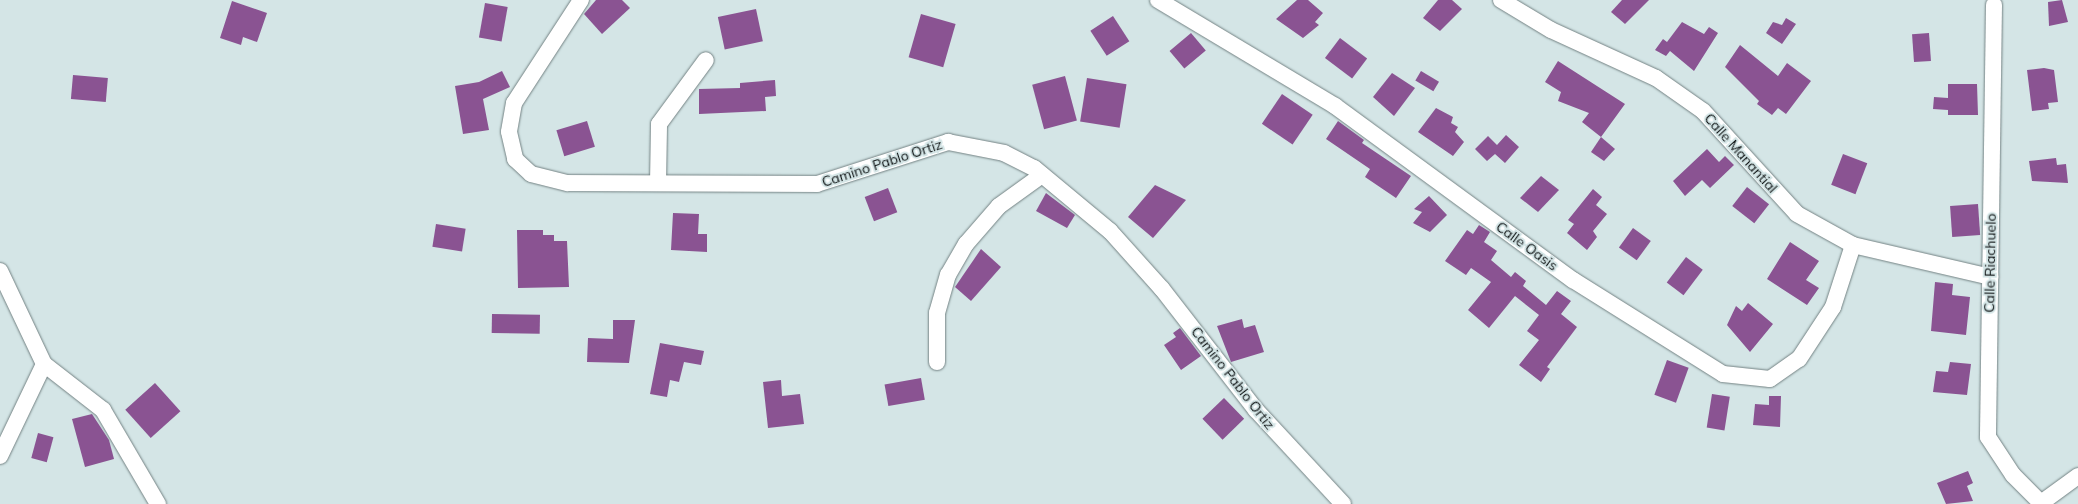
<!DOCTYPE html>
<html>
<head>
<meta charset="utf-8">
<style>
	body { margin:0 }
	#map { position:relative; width:2078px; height:504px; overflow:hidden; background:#d4e5e6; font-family:Mulish,sans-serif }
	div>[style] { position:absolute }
	.building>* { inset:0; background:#8a5392; transform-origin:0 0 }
	.roads { filter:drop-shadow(0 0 1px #738283) drop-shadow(0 0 1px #738283) }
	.minor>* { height:16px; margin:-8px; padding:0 8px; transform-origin:8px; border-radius:8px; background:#fff }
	span { translate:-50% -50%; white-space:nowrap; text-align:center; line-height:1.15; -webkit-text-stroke:4px #d4e5e6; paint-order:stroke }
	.street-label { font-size:14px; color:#0e1314 }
</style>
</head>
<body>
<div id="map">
	<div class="building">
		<i style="clip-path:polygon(596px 0,622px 0,630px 8px,602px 34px,584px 14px)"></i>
		<i style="clip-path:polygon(1297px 0,1308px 0,1323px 13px,1315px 22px,1319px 25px,1303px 38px,1276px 19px)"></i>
		<i style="clip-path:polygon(1438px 0,1452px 0,1462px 9px,1440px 31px,1423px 18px)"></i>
		<i style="clip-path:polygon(1622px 0,1649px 0,1625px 24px,1611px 12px)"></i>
		<i style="clip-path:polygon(2062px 0,2068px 22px,2049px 26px,2048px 2px)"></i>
		<i style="clip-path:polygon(232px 1px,267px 13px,257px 42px,243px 37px,241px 45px,220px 38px)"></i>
		<i style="left:485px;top:3px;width:23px;height:35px;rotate:10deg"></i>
		<i style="left:756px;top:9px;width:33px;height:39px;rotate:78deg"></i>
		<i style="left:921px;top:14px;width:36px;height:45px;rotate:16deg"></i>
		<i style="left:1113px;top:16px;width:30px;height:27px;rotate:57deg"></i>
		<i style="clip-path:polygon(1786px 18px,1796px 24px,1782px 44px,1766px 33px,1773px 22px,1782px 25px)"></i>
		<i style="clip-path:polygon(1682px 22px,1704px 34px,1709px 27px,1718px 33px,1694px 71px,1670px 51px,1666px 56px,1655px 50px,1663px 39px,1667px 42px)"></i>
		<i style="left:1191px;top:33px;width:23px;height:28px;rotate:50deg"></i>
		<i style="left:1929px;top:33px;width:28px;height:17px;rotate:86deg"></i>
		<i style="left:1340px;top:38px;width:34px;height:25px;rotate:37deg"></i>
		<i style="clip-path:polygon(1740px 45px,1778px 76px,1787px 63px,1811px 81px,1786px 114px,1778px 108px,1772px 115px,1757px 104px,1759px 101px,1725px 67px)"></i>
		<i style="clip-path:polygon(1558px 61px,1625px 104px,1601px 137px,1582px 122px,1589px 113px,1558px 101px,1561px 92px,1545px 82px)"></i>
		<i style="clip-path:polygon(2044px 68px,2054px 70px,2058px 102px,2048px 103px,2049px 109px,2032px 111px,2027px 70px)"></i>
		<i style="clip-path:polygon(502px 71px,510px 87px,483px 99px,489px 130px,463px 134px,455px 86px,479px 82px)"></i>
		<i style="left:1421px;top:71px;width:21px;height:11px;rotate:31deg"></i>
		<i style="clip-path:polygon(1392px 73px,1415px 88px,1394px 116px,1373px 97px)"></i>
		<i style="left:73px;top:75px;width:35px;height:24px;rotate:5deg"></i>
		<i style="left:1065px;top:76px;width:46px;height:34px;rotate:75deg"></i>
		<i style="left:1087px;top:78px;width:40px;height:44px;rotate:9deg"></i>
		<i style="clip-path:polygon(775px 80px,776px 96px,765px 97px,766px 111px,699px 114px,699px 89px,740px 88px,740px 83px)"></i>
		<i style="clip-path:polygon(1948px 84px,1977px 84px,1978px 115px,1948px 115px,1948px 110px,1933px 109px,1934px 97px,1948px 98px)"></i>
		<i style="left:1282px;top:94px;width:37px;height:36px;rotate:34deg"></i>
		<i style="clip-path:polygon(1436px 108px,1453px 117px,1451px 123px,1458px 127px,1455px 132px,1464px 142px,1453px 156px,1418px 132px)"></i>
		<i style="left:587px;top:121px;width:27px;height:32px;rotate:73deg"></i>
		<i style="clip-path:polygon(1338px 121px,1364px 140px,1362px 143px,1411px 176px,1396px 198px,1365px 177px,1370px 169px,1326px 139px)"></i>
		<i style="clip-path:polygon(1506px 135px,1519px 147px,1505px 163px,1495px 154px,1487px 161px,1475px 149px,1488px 136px,1497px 145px)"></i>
		<i style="clip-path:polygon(1601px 137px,1615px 149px,1604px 161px,1591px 152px)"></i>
		<i style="clip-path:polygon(1707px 149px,1719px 162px,1725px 156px,1734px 165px,1710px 188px,1702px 180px,1685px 196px,1673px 181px)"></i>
		<i style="left:1843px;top:154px;width:26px;height:33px;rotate:21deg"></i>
		<i style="clip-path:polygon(2056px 158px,2057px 165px,2066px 164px,2068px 183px,2032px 181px,2029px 161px)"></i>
		<i style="clip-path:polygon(1541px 176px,1559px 190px,1538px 212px,1520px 198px)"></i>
		<i style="clip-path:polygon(1155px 185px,1186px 200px,1153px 238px,1128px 217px)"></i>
		<i style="left:1747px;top:187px;width:28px;height:24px;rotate:38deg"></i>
		<i style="left:888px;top:188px;width:26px;height:25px;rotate:69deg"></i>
		<i style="clip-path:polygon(1593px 189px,1602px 197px,1596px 205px,1607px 214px,1593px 231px,1597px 237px,1587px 250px,1567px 233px,1574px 224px,1568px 220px)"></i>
		<i style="clip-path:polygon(1046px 193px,1075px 215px,1067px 228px,1036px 211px)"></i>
		<i style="clip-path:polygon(1429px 196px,1447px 215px,1430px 232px,1413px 223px,1422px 212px,1414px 209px)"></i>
		<i style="left:1978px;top:204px;width:31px;height:28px;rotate:86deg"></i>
		<i style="clip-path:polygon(673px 213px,699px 214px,698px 234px,707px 234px,707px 252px,671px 250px)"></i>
		<i style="left:436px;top:224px;width:30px;height:23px;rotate:9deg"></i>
		<i style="clip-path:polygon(1479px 225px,1490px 232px,1484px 242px,1497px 251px,1491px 260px,1511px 277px,1515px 272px,1526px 281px,1523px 286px,1546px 305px,1557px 291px,1571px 301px,1561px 314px,1577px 327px,1547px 367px,1550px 369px,1541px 382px,1519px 365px,1539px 340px,1527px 331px,1539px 315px,1515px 296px,1489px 328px,1468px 310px,1491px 282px,1471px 268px,1466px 275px,1445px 261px,1467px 230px,1473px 234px)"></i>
		<i style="left:1633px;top:228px;width:22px;height:24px;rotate:36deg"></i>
		<i style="clip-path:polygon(517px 230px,543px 230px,543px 235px,554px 235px,554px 241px,567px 241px,569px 287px,518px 288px)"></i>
		<i style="clip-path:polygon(1790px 242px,1819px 261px,1806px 280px,1819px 288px,1807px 305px,1767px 279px)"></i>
		<i style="clip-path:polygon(981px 249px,1001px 267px,971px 301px,955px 287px)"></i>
		<i style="left:1686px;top:257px;width:21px;height:32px;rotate:37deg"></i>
		<i style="clip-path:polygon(1935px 282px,1953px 284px,1952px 295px,1970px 297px,1966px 335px,1931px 331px)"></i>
		<i style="clip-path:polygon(1748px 303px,1773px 324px,1750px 352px,1727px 325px,1736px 306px,1742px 311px)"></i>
		<i style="left:492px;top:314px;width:48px;height:19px;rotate:1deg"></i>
		<i style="clip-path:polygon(1242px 319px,1244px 328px,1255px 325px,1264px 352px,1231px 362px,1217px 326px)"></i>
		<i style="clip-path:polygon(613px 320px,635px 320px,629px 363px,587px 362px,588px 338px,613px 339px)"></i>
		<i style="clip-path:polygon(1180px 328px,1201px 356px,1181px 370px,1164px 345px,1176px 337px,1173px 333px)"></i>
		<i style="clip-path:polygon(660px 343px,704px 351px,701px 365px,684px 362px,679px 382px,670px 380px,667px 397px,650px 394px)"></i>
		<i style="left:1667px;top:360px;width:23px;height:37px;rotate:20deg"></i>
		<i style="clip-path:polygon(1950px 362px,1971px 364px,1967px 395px,1933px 392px,1936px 371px,1948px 372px)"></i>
		<i style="left:921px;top:378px;width:22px;height:37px;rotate:80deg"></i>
		<i style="clip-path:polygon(781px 380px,782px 396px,800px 394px,804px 424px,768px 428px,763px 382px)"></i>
		<i style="left:155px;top:383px;width:38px;height:40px;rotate:48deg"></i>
		<i style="left:1712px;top:394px;width:18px;height:34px;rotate:9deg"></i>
		<i style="clip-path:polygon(1769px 396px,1781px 396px,1780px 427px,1753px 425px,1755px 404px,1769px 405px)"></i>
		<i style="left:1224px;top:398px;width:29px;height:30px;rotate:46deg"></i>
		<i style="clip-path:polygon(92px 414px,109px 440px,114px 459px,85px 467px,72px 419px)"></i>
		<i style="left:38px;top:433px;width:16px;height:26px;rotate:15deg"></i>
		<i style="clip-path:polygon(1968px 471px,1973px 483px,1967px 486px,1973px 501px,1946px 504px,1937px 483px)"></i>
	</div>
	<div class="roads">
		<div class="minor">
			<i style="left:581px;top:0;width:123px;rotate:123deg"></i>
			<i style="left:514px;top:103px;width:29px;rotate:100deg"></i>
			<i style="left:509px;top:132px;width:28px;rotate:77deg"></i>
			<i style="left:515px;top:159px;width:22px;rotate:43deg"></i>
			<i style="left:531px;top:174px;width:38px;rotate:14deg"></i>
			<i style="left:568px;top:183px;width:249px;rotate:0.2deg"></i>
			<i style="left:817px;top:184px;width:138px;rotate:-17.8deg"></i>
			<i style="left:948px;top:142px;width:57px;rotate:11.1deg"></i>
			<i style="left:1004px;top:153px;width:34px;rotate:27deg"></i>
			<i style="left:1034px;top:168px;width:99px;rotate:39.7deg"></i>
			<i style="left:1110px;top:231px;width:78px;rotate:48.1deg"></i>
			<i style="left:1162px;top:289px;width:153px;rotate:52.2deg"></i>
			<i style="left:1256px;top:410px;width:128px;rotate:47.2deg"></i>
			<i style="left:1158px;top:0;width:206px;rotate:30.9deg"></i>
			<i style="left:1335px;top:106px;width:295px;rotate:36.2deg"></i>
			<i style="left:1573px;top:280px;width:177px;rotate:32.1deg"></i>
			<i style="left:1723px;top:374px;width:47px;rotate:6.1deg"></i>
			<i style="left:1770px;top:379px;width:35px;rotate:-35deg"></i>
			<i style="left:1799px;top:359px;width:62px;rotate:-56.8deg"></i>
			<i style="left:1833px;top:307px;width:65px;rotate:-72.1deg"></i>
			<i style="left:1501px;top:0;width:58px;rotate:31deg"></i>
			<i style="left:1551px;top:30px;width:115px;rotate:24.6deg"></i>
			<i style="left:1656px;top:78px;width:57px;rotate:35.1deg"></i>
			<i style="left:1703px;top:111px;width:139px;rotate:47.6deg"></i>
			<i style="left:1797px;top:214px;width:64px;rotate:29deg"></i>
			<i style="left:1853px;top:245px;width:141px;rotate:13.1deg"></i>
			<i style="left:1994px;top:5px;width:432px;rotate:90.8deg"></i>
			<i style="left:1988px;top:437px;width:45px;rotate:56.7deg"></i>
			<i style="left:2013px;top:475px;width:40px;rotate:45deg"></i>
			<i style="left:658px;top:183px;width:59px;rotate:-89deg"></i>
			<i style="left:659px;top:124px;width:79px;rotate:-53.7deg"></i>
			<i style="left:0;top:271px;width:103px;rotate:64.7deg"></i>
			<i style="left:44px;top:364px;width:75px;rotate:37.9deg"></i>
			<i style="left:103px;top:410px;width:109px;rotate:59.7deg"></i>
			<i style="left:937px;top:362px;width:49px;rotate:-90deg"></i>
			<i style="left:937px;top:313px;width:40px;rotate:-74deg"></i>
			<i style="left:948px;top:275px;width:36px;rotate:-60deg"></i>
			<i style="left:966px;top:244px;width:50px;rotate:-49deg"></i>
			<i style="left:999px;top:206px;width:53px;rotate:-35.8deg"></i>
			<i style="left:0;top:456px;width:102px;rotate:-64.4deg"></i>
			<i style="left:2041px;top:503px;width:46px;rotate:-36.1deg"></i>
		</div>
	</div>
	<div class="street-label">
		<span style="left:1741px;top:153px;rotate:48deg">Calle Manantial</span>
		<span style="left:882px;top:163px;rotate:-18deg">Camino Pablo Ortiz</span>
		<span style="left:1527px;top:246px;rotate:36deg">Calle Oasis</span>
		<span style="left:1990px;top:263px;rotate:-89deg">Calle Riachuelo</span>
		<span style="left:1233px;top:378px;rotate:52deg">Camino Pablo Ortiz</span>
	</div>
</div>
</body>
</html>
